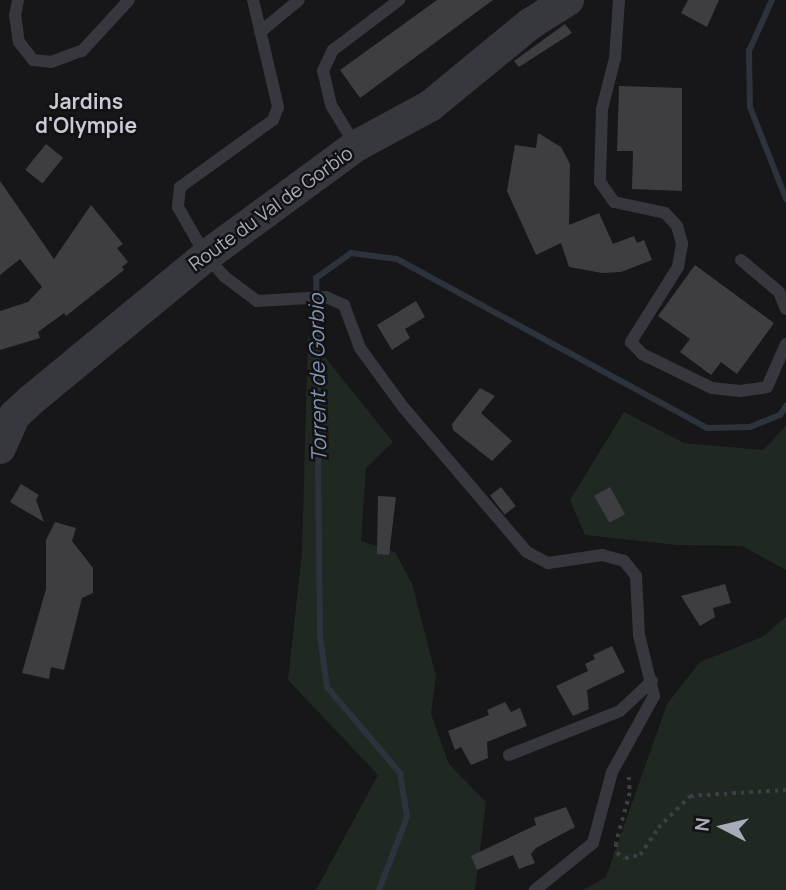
<!DOCTYPE html>
<html>
<head>
<meta charset="utf-8">
<style>
	body { margin:0 }
	#map { position:relative; width:786px; height:890px; overflow:hidden; background:#171618; font-family:Manrope,sans-serif }
	div>[style] { position:absolute }
	.green>* { inset:0; background:#202822 }
	.stream>* { height:6px; margin:-3px; padding:0 3px; transform-origin:3px; border-radius:3px; background:#2c333c }
	.building>* { inset:0; background:#3e3e42; transform-origin:0 0 }
	.path>* { height:3.5px; margin-top:-1.75px; transform-origin:0; background:repeating-linear-gradient(90deg,#3d3f44 0 3.5px,transparent 0 8.5px) }
	.service>* { height:12px; margin:-6px; padding:0 6px; transform-origin:6px; border-radius:6px; background:#37383d }
	.tertiary>* { height:32px; margin:-16px; padding:0 16px; transform-origin:16px; border-radius:16px; background:#37383d }
	span { translate:-50% -50%; white-space:nowrap; text-align:center; line-height:1.15; -webkit-text-stroke:5px #121113; paint-order:stroke }
	.street-label { font-size:19px; color:#a8acb8 }
	.neighbourhood-label { font-size:21px; color:#c9cbd4; font-weight:700 }
	.water-label { font-size:21px; color:#8095b3; font-style:italic }
	.north { position:absolute; left:688px; top:792px; width:70px; height:70px; -webkit-text-stroke:5px #121113; paint-order:stroke; rotate:277deg; font-size:19px; font-weight:700; line-height:28px; text-align:center; color:#a8acb8 }
	.north::after { content:''; display:block; margin:auto; width:24px; height:32px; background:#a8acb8; clip-path:polygon(50% 0,100% 100%,50% 72%,0 100%) }
</style>
</head>
<body>
<div id="map">
	<div class="green">
		<i style="clip-path:polygon(308px 336px,393px 442px,366px 468px,361px 541px,395px 552px,412px 584px,436px 676px,431px 714px,449px 764px,486px 802px,475px 890px,316px 890px,378px 775px,288px 680px,302px 552px)"></i>
		<i style="clip-path:polygon(624px 412px,684px 443px,763px 450px,786px 426px,786px 570px,742px 546px,677px 545px,585px 535px,570px 500px)"></i>
		<i style="clip-path:polygon(786px 617px,786px 890px,583px 890px,606px 877px,667px 704px,700px 662px,762px 637px)"></i>
	</div>
	<div class="stream">
		<i style="left:772px;top:0;width:56px;rotate:114.3deg"></i>
		<i style="left:749px;top:51px;width:56px;rotate:89deg"></i>
		<i style="left:750px;top:107px;width:99px;rotate:68.6deg"></i>
		<i style="left:379px;top:890px;width:78px;rotate:-69deg"></i>
		<i style="left:407px;top:817px;width:45px;rotate:-99deg"></i>
		<i style="left:400px;top:773px;width:113px;rotate:-130.3deg"></i>
		<i style="left:327px;top:687px;width:52px;rotate:-97.7deg"></i>
		<i style="left:320px;top:635px;width:357px;rotate:-90.6deg"></i>
		<i style="left:316px;top:278px;width:43px;rotate:-35.5deg"></i>
		<i style="left:351px;top:253px;width:46px;rotate:7.4deg"></i>
		<i style="left:397px;top:259px;width:353px;rotate:28.6deg"></i>
		<i style="left:707px;top:428px;width:43px;rotate:-1.3deg"></i>
		<i style="left:750px;top:427px;width:32px;rotate:-22deg"></i>
		<i style="left:780px;top:415px;width:11px;rotate:-56deg"></i>
	</div>
	<div class="building">
		<i style="clip-path:polygon(437px 0,493px 0,360px 98px,340px 70px)"></i>
		<i style="clip-path:polygon(688px 0,719px 0,707px 27px,681px 13px)"></i>
		<i style="clip-path:polygon(565px 24px,572px 33px,519px 67px,514px 61px)"></i>
		<i style="clip-path:polygon(619px 86px,682px 88px,682px 191px,632px 189px,633px 151px,617px 151px)"></i>
		<i style="clip-path:polygon(538px 133px,561px 147px,570px 164px,569px 225px,599px 213px,613px 244px,634px 236px,637px 243px,644px 240px,652px 260px,621px 272px,602px 273px,569px 267px,561px 243px,536px 255px,507px 191px,515px 145px,536px 148px)"></i>
		<i style="left:46px;top:144px;width:22px;height:33px;rotate:39deg"></i>
		<i style="clip-path:polygon(0 181px,54px 259px,91px 205px,123px 244px,117px 248px,128px 262px,122px 267px,124px 270px,66px 316px,64px 313px,38px 332px,40px 338px,0 350px,0 311px,28px 302px,42px 287px,20px 259px,0 275px)"></i>
		<i style="clip-path:polygon(695px 265px,774px 323px,737px 374px,721px 362px,711px 375px,680px 352px,690px 339px,658px 316px)"></i>
		<i style="clip-path:polygon(416px 301px,425px 317px,405px 329px,410px 338px,392px 350px,377px 325px)"></i>
		<i style="clip-path:polygon(480px 388px,495px 396px,481px 413px,512px 441px,492px 461px,453px 430px,452px 424px)"></i>
		<i style="clip-path:polygon(21px 484px,39px 495px,36px 500px,44px 522px,10px 502px)"></i>
		<i style="left:501px;top:487px;width:24px;height:14px;rotate:52deg"></i>
		<i style="left:610px;top:487px;width:31px;height:18px;rotate:61deg"></i>
		<i style="clip-path:polygon(378px 496px,396px 497px,389px 555px,377px 554px)"></i>
		<i style="clip-path:polygon(55px 522px,76px 528px,72px 541px,93px 568px,93px 593px,82px 598px,64px 670px,51px 667px,49px 679px,22px 673px,46px 589px,46px 540px)"></i>
		<i style="clip-path:polygon(725px 584px,731px 603px,713px 608px,715px 617px,700px 626px,681px 596px)"></i>
		<i style="clip-path:polygon(612px 646px,625px 672px,587px 690px,589px 709px,573px 716px,556px 686px,588px 671px,585px 664px,595px 659px,593px 655px)"></i>
		<i style="clip-path:polygon(505px 702px,511px 712px,520px 708px,527px 726px,487px 742px,488px 758px,471px 765px,461px 747px,455px 750px,448px 731px,489px 715px,487px 710px)"></i>
		<i style="clip-path:polygon(566px 807px,575px 827px,536px 848px,531px 854px,535px 863px,519px 869px,513px 855px,477px 870px,471px 856px,536px 825px,534px 818px)"></i>
	</div>
	<div class="path">
		<i style="left:629px;top:777px;width:16px;rotate:86deg"></i>
		<i style="left:630px;top:793px;width:53px;rotate:105.4deg"></i>
		<i style="left:616px;top:844px;width:9px;rotate:84deg"></i>
		<i style="left:617px;top:853px;width:9px;rotate:32deg"></i>
		<i style="left:625px;top:858px;width:15px;rotate:-11deg"></i>
		<i style="left:640px;top:855px;width:32px;rotate:-56deg"></i>
		<i style="left:658px;top:828px;width:45px;rotate:-45deg"></i>
		<i style="left:690px;top:796px;width:96px;rotate:-3.6deg"></i>
	</div>
	<div class="service">
		<i style="left:18px;top:0;width:15px;rotate:101deg"></i>
		<i style="left:15px;top:15px;width:27px;rotate:82deg"></i>
		<i style="left:19px;top:42px;width:23px;rotate:52deg"></i>
		<i style="left:33px;top:60px;width:18px;rotate:6deg"></i>
		<i style="left:51px;top:62px;width:33px;rotate:-20deg"></i>
		<i style="left:82px;top:51px;width:69px;rotate:-47.3deg"></i>
		<i style="left:253px;top:0;width:110px;rotate:76.8deg"></i>
		<i style="left:278px;top:107px;width:14px;rotate:111deg"></i>
		<i style="left:273px;top:120px;width:115px;rotate:144.2deg"></i>
		<i style="left:180px;top:187px;width:20px;rotate:96deg"></i>
		<i style="left:178px;top:207px;width:56px;rotate:60.3deg"></i>
		<i style="left:206px;top:256px;width:28px;rotate:48deg"></i>
		<i style="left:225px;top:277px;width:40px;rotate:37deg"></i>
		<i style="left:257px;top:301px;width:69px;rotate:-3.3deg"></i>
		<i style="left:326px;top:297px;width:20px;rotate:24deg"></i>
		<i style="left:344px;top:305px;width:46px;rotate:69.6deg"></i>
		<i style="left:360px;top:348px;width:73px;rotate:53.9deg"></i>
		<i style="left:403px;top:407px;width:191px;rotate:49.5deg"></i>
		<i style="left:527px;top:552px;width:24px;rotate:28deg"></i>
		<i style="left:548px;top:563px;width:55px;rotate:-8.4deg"></i>
		<i style="left:602px;top:555px;width:23px;rotate:15deg"></i>
		<i style="left:624px;top:561px;width:19px;rotate:51deg"></i>
		<i style="left:636px;top:576px;width:59px;rotate:87.1deg"></i>
		<i style="left:639px;top:635px;width:63px;rotate:76.2deg"></i>
		<i style="left:654px;top:696px;width:87px;rotate:118.9deg"></i>
		<i style="left:612px;top:772px;width:73px;rotate:105deg"></i>
		<i style="left:593px;top:843px;width:75px;rotate:141deg"></i>
		<i style="left:619px;top:0;width:58px;rotate:93.9deg"></i>
		<i style="left:615px;top:58px;width:53px;rotate:104.3deg"></i>
		<i style="left:602px;top:109px;width:73px;rotate:91.6deg"></i>
		<i style="left:600px;top:182px;width:24px;rotate:55deg"></i>
		<i style="left:614px;top:202px;width:52px;rotate:12.2deg"></i>
		<i style="left:665px;top:213px;width:18px;rotate:47deg"></i>
		<i style="left:677px;top:226px;width:19px;rotate:74deg"></i>
		<i style="left:682px;top:244px;width:23px;rotate:100deg"></i>
		<i style="left:678px;top:267px;width:89px;rotate:122.1deg"></i>
		<i style="left:631px;top:342px;width:16px;rotate:47deg"></i>
		<i style="left:642px;top:354px;width:78px;rotate:25.9deg"></i>
		<i style="left:712px;top:388px;width:28px;rotate:6deg"></i>
		<i style="left:740px;top:391px;width:27px;rotate:-8deg"></i>
		<i style="left:767px;top:387px;width:47px;rotate:-66.2deg"></i>
		<i style="left:260px;top:32px;width:50px;rotate:-39.4deg"></i>
		<i style="left:356px;top:146px;width:48px;rotate:-121.4deg"></i>
		<i style="left:331px;top:105px;width:35px;rotate:-103deg"></i>
		<i style="left:323px;top:71px;width:23px;rotate:-65deg"></i>
		<i style="left:333px;top:50px;width:83px;rotate:-37.1deg"></i>
		<i style="left:741px;top:260px;width:50px;rotate:40.1deg"></i>
		<i style="left:779px;top:292px;width:18px;rotate:68deg"></i>
		<i style="left:509px;top:755px;width:119px;rotate:-21.6deg"></i>
		<i style="left:620px;top:711px;width:44px;rotate:-43.2deg"></i>
	</div>
	<div class="tertiary">
		<i style="left:0;top:448px;width:36px;rotate:-66deg"></i>
		<i style="left:15px;top:415px;width:21px;rotate:-43deg"></i>
		<i style="left:30px;top:401px;width:228px;rotate:-39.5deg"></i>
		<i style="left:206px;top:256px;width:186px;rotate:-36.3deg"></i>
		<i style="left:356px;top:146px;width:84px;rotate:-28.4deg"></i>
		<i style="left:430px;top:106px;width:129px;rotate:-39.4deg"></i>
		<i style="left:530px;top:24px;width:45px;rotate:-32.3deg"></i>
	</div>
	<div class="street-label">
		<span style="left:271px;top:209px;rotate:-36deg">Route du Val de Gorbio</span>
	</div>
	<div class="neighbourhood-label">
		<span style="left:86px;top:113px">Jardins<br>d'Olympie</span>
	</div>
	<div class="water-label">
		<span style="left:317px;top:378px;rotate:-91deg">Torrent de Gorbio</span>
	</div>
	<div class="north">N</div>
</div>
</body>
</html>
